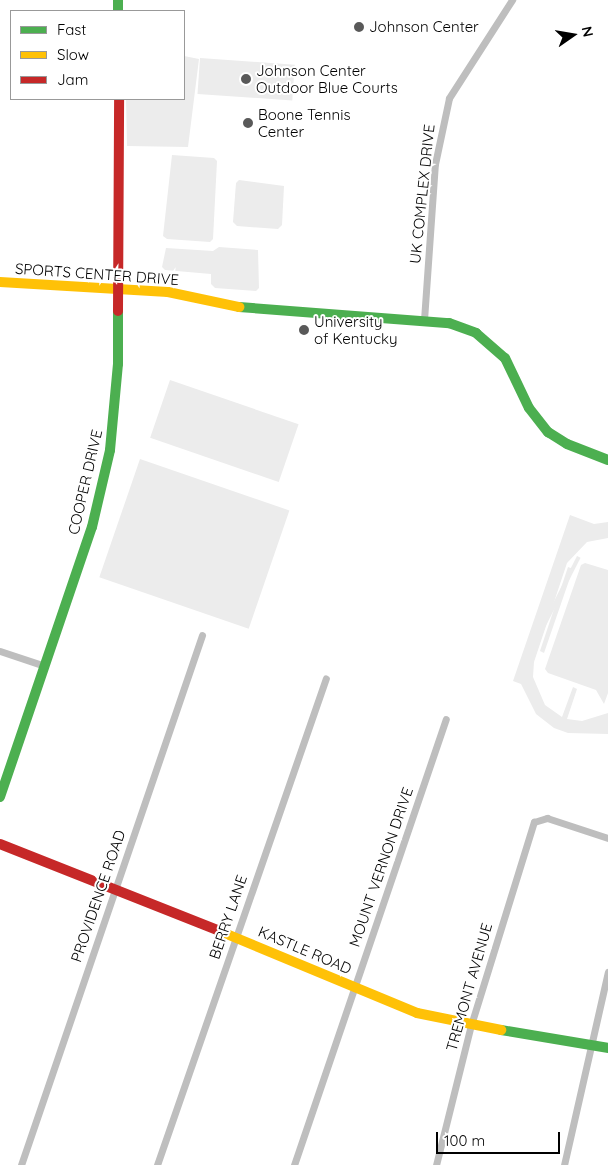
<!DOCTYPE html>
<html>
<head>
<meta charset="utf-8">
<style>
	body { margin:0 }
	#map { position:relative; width:608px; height:1165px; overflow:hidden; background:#fff; font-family:Quicksand,sans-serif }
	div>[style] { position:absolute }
	.green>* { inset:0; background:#ececec; transform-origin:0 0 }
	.street>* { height:7px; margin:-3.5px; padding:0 3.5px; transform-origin:3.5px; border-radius:3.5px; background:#bebebe }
	.fast>* { height:10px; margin:-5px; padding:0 5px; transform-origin:5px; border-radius:5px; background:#4caf50 }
	.slow>* { height:10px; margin:-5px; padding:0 5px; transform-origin:5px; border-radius:5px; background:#ffc107 }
	.jam>* { height:10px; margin:-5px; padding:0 5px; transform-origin:5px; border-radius:5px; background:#c62828 }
	.dots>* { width:14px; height:14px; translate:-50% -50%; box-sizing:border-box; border:2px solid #fff; border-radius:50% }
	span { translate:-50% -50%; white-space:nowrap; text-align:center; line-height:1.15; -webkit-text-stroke:4px #fff; paint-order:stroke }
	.poi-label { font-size:15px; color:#000 }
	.left { translate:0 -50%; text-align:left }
	.street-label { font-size:15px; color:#000 }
	.legend { position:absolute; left:10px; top:10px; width:175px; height:90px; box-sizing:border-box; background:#fff; border:1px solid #999; margin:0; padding:6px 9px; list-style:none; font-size:15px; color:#000 }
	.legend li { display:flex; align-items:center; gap:10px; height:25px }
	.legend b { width:25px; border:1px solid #999 }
	.north { position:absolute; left:548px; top:10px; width:50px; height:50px; -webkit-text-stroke:4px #fff; paint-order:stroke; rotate:77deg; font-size:14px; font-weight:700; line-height:20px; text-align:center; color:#000 }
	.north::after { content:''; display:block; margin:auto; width:18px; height:22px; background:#000; clip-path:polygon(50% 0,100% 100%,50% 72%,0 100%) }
	.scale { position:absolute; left:436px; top:1132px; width:124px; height:22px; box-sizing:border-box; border:2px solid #000; border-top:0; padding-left:6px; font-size:15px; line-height:18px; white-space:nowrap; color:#000; -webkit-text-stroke:4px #fff; paint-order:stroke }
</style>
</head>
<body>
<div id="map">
	<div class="green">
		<i style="clip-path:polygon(184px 56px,199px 59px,188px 147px,127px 146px,126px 99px,184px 99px)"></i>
		<i style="left:200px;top:58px;width:95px;height:36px;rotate:4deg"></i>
		<i style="clip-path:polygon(172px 155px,214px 158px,217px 161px,213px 239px,210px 242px,167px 239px,163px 236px)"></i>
		<i style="clip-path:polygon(239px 180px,284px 186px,282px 225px,278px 229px,237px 226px,233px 222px,236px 183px)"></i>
		<i style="clip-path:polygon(219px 247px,258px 250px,259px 288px,256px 291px,215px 288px,211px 284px,211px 274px,165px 270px,162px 267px,166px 248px,213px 251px)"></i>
		<i style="left:170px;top:380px;width:136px;height:61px;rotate:19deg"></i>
		<i style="left:140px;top:459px;width:158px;height:125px;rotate:19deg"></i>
		<i style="clip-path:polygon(570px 515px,594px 524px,608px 522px,608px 538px,587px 542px,567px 563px,534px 662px,533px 677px,545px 705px,562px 717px,573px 687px,577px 689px,567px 719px,582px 721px,608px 713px,608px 734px,568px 733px,554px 728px,536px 714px,521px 684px,513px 681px)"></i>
		<i style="left:577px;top:556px;width:4px;height:89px;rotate:27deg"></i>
		<i style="clip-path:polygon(585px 563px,608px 570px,608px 693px,604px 704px,596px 690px,548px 673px,545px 669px,581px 565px)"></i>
		<i style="clip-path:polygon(568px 567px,573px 569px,544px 653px,540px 651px)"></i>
	</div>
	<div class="street">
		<i style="left:424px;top:320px;width:156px;rotate:-86deg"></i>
		<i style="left:435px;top:164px;width:67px;rotate:-78deg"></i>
		<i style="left:449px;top:98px;width:117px;rotate:-57.3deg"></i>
		<i style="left:0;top:651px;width:47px;rotate:18.4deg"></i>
		<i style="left:21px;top:1165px;width:560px;rotate:-71.14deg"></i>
		<i style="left:157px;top:1165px;width:515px;rotate:-70.86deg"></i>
		<i style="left:294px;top:1165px;width:471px;rotate:-71.2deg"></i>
		<i style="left:436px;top:1165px;width:144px;rotate:-76deg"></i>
		<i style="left:471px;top:1025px;width:213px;rotate:-72.8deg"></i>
		<i style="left:534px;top:822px;width:14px;rotate:-17deg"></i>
		<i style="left:547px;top:818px;width:64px;rotate:18.2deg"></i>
		<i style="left:564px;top:1165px;width:198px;rotate:-77.2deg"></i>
	</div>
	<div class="fast">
		<i style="left:118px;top:0;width:11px;rotate:90deg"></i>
		<i style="left:239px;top:307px;width:211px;rotate:4.4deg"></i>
		<i style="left:449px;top:323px;width:29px;rotate:20deg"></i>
		<i style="left:476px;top:333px;width:38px;rotate:41deg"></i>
		<i style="left:505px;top:358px;width:55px;rotate:64.4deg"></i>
		<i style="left:529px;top:408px;width:31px;rotate:52deg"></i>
		<i style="left:548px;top:432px;width:22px;rotate:32deg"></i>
		<i style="left:567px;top:444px;width:44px;rotate:21.3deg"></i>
		<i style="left:0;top:797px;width:285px;rotate:-71.2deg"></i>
		<i style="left:92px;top:527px;width:79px;rotate:-76.8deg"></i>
		<i style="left:110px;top:450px;width:86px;rotate:-84.7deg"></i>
		<i style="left:118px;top:364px;width:53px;rotate:-90deg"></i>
		<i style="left:501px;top:1030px;width:109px;rotate:9.5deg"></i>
	</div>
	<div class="slow">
		<i style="left:0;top:282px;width:168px;rotate:3.4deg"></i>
		<i style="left:168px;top:292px;width:73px;rotate:11.9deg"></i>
		<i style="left:217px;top:930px;width:217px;rotate:22.5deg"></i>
		<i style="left:417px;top:1013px;width:86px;rotate:11.4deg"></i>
	</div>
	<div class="jam">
		<i style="left:118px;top:311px;width:212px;rotate:-89.7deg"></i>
		<i style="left:0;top:844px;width:233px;rotate:21.6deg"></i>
	</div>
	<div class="dots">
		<i style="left:359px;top:27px;background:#595959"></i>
		<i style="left:246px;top:79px;background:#595959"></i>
		<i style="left:248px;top:123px;background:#595959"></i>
		<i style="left:304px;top:330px;background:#595959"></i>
	</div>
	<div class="poi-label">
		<span class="left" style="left:369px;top:27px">Johnson Center</span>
		<span class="left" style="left:256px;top:79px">Johnson Center<br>Outdoor Blue Courts</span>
		<span class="left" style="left:258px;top:123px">Boone Tennis<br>Center</span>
		<span class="left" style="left:314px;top:330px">University<br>of Kentucky</span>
	</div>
	<div class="street-label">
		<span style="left:422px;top:194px;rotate:-84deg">UK COMPLEX DRIVE</span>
		<span style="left:97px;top:274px;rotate:4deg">SPORTS CENTER DRIVE</span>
		<span style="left:85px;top:482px;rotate:-77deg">COOPER DRIVE</span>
		<span style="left:381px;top:867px;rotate:-71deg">MOUNT VERNON DRIVE</span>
		<span style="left:98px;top:896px;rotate:-71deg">PROVIDENCE ROAD</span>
		<span style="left:228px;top:917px;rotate:-71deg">BERRY LANE</span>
		<span style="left:305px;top:950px;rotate:23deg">KASTLE ROAD</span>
		<span style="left:469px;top:987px;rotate:-74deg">TREMONT AVENUE</span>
	</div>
	<ul class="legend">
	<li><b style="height:6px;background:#4caf50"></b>Fast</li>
	<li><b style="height:6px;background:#ffc107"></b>Slow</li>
	<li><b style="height:6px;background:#c62828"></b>Jam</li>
	</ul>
	<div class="north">N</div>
	<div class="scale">100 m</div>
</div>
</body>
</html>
